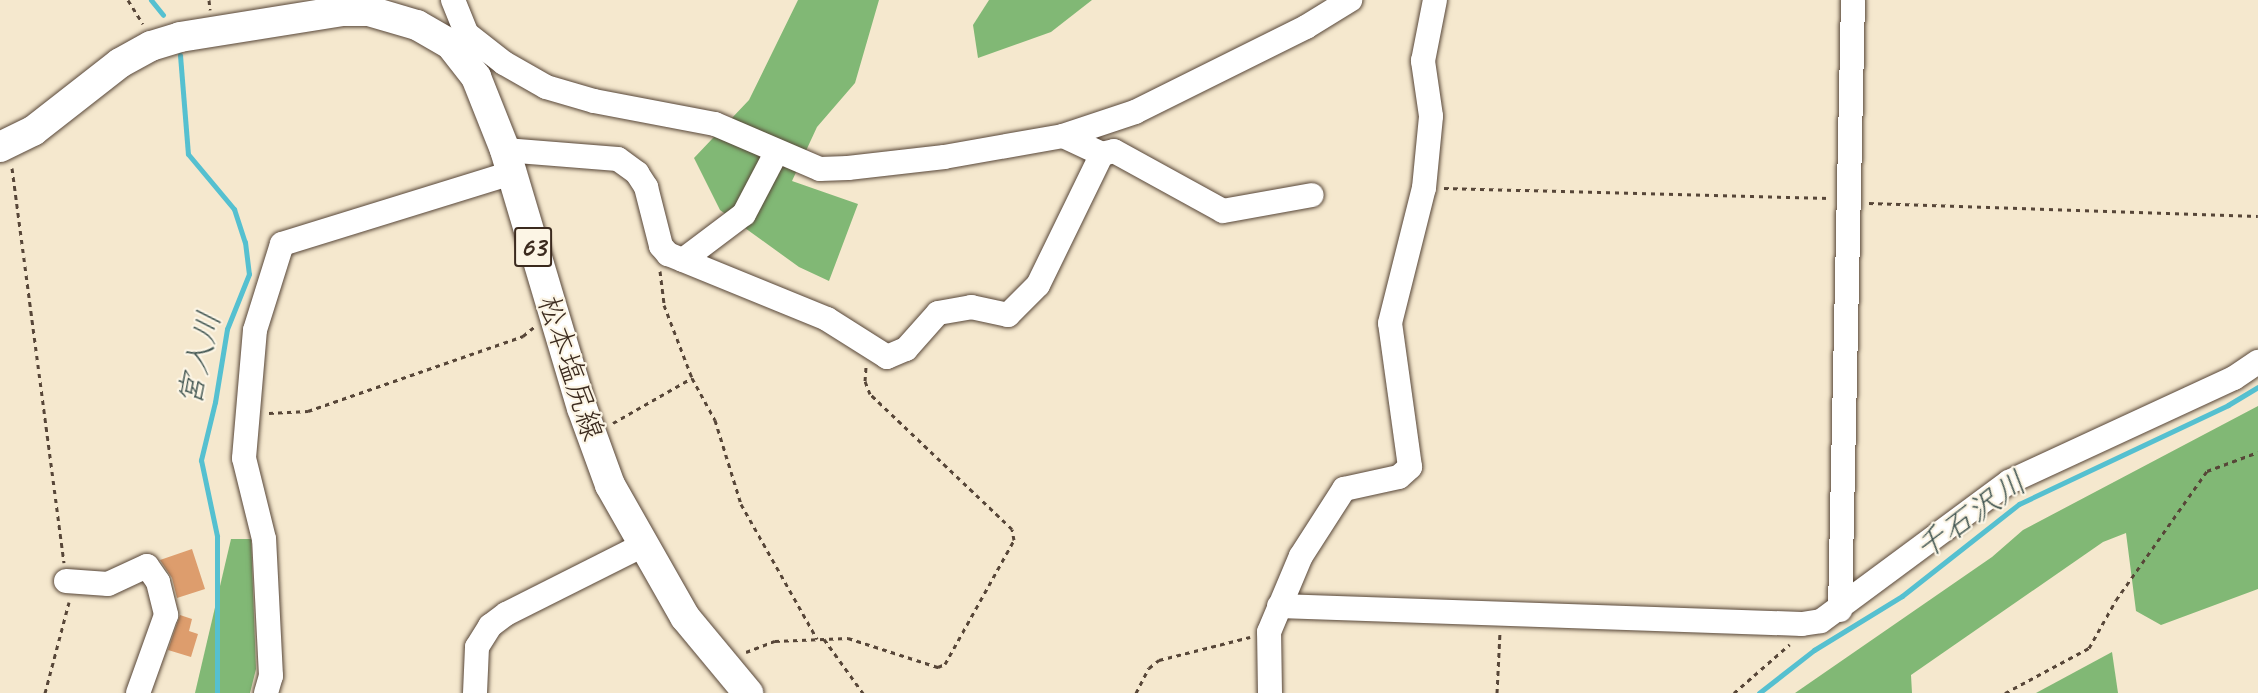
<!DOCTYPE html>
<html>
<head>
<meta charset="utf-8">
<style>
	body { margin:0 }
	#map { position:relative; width:2258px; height:693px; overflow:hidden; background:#f5e8ce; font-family:Caveat,"Klee One",sans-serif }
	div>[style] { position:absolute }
	.forest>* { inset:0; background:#81b875 }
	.stream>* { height:5px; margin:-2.5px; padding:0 2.5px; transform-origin:2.5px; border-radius:2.5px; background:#55c0d0 }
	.building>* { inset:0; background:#dd9d6d }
	.path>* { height:3px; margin-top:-1.5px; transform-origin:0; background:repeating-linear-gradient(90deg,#574638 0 4.5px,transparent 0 9px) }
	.roads { filter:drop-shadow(0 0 2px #574638) drop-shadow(0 0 2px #574638) }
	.minor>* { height:24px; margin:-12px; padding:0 12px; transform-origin:12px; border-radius:12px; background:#fff }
	.major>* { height:30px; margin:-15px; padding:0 15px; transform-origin:15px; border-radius:15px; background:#fff }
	span { translate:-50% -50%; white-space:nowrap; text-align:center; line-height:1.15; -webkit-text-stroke:4.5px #fcf5e5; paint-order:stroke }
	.shield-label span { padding:2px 4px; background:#fcf5e5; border:2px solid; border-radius:4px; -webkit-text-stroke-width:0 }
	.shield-label { font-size:28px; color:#3b2a1e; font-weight:700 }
	.street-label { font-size:30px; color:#3b2a1e }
	.water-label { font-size:32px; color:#435753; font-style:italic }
</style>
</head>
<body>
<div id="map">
	<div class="forest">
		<i style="clip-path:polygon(798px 0,879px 0,855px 83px,817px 127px,792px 181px,858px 204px,829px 281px,799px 267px,720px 210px,694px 158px,749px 100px)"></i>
		<i style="clip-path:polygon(989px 0,1092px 0,1051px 32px,978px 58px,973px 25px)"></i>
		<i style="clip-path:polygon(2258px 406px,2258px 589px,2161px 625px,2136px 611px,2126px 533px,2103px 542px,1911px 675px,1912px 693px,1795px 693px,1992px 557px,2023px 530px)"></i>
		<i style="clip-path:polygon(231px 539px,251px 539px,256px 669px,250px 693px,195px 693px)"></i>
		<i style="clip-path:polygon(2112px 652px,2118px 693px,2036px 693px)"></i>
	</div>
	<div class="stream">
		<i style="left:151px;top:0;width:19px;rotate:51deg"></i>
		<i style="left:180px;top:55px;width:99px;rotate:85.4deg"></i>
		<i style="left:188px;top:154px;width:72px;rotate:50.1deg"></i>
		<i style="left:234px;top:209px;width:35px;rotate:72deg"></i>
		<i style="left:245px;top:242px;width:32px;rotate:83deg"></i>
		<i style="left:249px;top:274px;width:59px;rotate:111.8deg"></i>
		<i style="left:227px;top:329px;width:74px;rotate:99.3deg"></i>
		<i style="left:215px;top:402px;width:60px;rotate:103.6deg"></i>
		<i style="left:201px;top:460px;width:78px;rotate:78.1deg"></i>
		<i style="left:217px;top:536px;width:157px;rotate:90deg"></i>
		<i style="left:1759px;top:693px;width:70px;rotate:-38deg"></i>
		<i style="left:1814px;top:650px;width:103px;rotate:-31.5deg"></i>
		<i style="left:1902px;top:596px;width:149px;rotate:-38.2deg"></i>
		<i style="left:2019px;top:504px;width:231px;rotate:-25.3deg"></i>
		<i style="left:2228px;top:405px;width:35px;rotate:-31deg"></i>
	</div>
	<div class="building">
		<i style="clip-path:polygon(192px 549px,205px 589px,177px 598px,172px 578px,160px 560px)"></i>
		<i style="clip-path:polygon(180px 615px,192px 619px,189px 631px,198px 634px,191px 657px,168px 650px)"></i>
	</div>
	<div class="path">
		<i style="left:128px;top:0;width:28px;rotate:58deg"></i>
		<i style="left:209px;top:0;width:10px;rotate:84deg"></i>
		<i style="left:12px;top:168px;width:398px;rotate:82.5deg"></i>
		<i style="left:1444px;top:188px;width:386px;rotate:1.5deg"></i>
		<i style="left:1869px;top:203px;width:389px;rotate:1.9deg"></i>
		<i style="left:660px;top:271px;width:34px;rotate:83deg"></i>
		<i style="left:664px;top:305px;width:78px;rotate:69deg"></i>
		<i style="left:692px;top:378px;width:48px;rotate:61.3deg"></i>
		<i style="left:715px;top:420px;width:88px;rotate:72.8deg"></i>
		<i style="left:741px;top:504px;width:155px;rotate:60.6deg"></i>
		<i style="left:269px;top:413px;width:39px;rotate:-3deg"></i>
		<i style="left:308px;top:411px;width:228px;rotate:-19.2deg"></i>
		<i style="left:523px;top:336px;width:14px;rotate:-39deg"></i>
		<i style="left:613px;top:423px;width:91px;rotate:-29.7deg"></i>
		<i style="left:824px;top:639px;width:67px;rotate:54.2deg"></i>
		<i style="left:746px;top:652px;width:31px;rotate:-21deg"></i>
		<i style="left:775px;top:641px;width:73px;rotate:-2.4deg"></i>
		<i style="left:848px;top:638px;width:95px;rotate:17.9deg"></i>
		<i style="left:938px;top:667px;width:8px;rotate:-23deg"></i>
		<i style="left:945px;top:664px;width:142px;rotate:-60.9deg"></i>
		<i style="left:1014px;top:540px;width:11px;rotate:-100deg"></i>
		<i style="left:1012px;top:529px;width:196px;rotate:-136.4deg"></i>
		<i style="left:870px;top:394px;width:14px;rotate:-111deg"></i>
		<i style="left:865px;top:381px;width:14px;rotate:-86deg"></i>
		<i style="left:45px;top:693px;width:94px;rotate:-75.2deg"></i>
		<i style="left:1136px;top:693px;width:28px;rotate:-63deg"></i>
		<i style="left:1149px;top:668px;width:13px;rotate:-39deg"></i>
		<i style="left:1159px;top:660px;width:94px;rotate:-14.2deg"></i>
		<i style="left:1497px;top:693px;width:61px;rotate:-87.2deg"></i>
		<i style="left:1734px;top:693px;width:74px;rotate:-41.2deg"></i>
		<i style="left:2005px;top:693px;width:95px;rotate:-28.2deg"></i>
		<i style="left:2089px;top:648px;width:55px;rotate:-60.6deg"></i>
		<i style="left:2116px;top:600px;width:158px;rotate:-54.8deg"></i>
		<i style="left:2207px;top:471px;width:54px;rotate:-20.4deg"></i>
	</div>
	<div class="roads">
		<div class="minor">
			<i style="left:453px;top:0;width:37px;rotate:68deg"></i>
			<i style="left:451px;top:45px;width:19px;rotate:-35deg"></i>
			<i style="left:467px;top:34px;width:47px;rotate:38.1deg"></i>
			<i style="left:504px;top:63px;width:48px;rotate:29.7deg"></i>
			<i style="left:546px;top:87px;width:50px;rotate:16.3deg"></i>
			<i style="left:594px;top:101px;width:123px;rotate:10.8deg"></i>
			<i style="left:715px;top:124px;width:114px;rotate:23.2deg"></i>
			<i style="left:820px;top:169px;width:28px;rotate:-2deg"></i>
			<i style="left:848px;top:168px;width:97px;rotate:-6.5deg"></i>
			<i style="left:944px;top:157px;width:121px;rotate:-10deg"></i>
			<i style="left:1063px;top:136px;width:76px;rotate:-18.4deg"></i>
			<i style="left:1135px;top:112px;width:191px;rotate:-26.4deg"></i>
			<i style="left:1306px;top:27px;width:52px;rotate:-31.5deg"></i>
			<i style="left:505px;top:150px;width:113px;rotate:4.6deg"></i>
			<i style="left:618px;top:159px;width:24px;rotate:36deg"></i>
			<i style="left:637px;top:173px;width:17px;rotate:57deg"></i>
			<i style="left:646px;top:187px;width:61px;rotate:75.7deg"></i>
			<i style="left:661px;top:246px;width:11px;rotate:49deg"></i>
			<i style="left:668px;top:254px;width:172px;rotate:22.2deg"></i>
			<i style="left:827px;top:319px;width:71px;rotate:32.3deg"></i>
			<i style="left:887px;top:357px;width:21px;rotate:-23deg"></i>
			<i style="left:906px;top:349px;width:48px;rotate:-48.4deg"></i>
			<i style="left:938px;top:313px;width:34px;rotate:-10deg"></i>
			<i style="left:971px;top:307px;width:38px;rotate:12deg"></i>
			<i style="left:1008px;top:315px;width:42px;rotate:-45deg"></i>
			<i style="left:1038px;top:285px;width:146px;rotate:-64deg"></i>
			<i style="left:1102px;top:154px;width:43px;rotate:-155.2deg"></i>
			<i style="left:1102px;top:154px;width:12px;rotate:-14deg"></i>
			<i style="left:1114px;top:151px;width:124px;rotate:28.8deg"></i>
			<i style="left:1223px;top:211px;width:90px;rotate:-10.2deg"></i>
			<i style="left:683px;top:260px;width:76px;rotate:-37deg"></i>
			<i style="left:744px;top:214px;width:69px;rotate:-62.3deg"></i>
			<i style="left:66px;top:581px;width:42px;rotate:4.1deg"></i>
			<i style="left:108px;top:584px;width:43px;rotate:-24.8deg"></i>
			<i style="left:147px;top:566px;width:19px;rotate:55deg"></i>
			<i style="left:158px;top:582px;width:34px;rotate:76deg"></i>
			<i style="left:166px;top:615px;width:83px;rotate:109.7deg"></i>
			<i style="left:1279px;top:606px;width:523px;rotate:1.97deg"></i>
			<i style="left:1802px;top:624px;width:19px;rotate:-9deg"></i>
			<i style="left:1821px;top:621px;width:234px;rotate:-36.5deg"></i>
			<i style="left:2009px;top:482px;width:248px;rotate:-24.8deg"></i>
			<i style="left:2234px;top:378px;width:29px;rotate:-34deg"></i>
			<i style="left:1840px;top:610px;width:610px;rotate:-88.78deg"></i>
			<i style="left:266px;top:693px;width:18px;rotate:-74deg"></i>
			<i style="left:271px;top:676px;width:137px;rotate:-92.9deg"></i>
			<i style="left:264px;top:539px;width:83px;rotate:-103.9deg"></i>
			<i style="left:244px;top:458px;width:128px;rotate:-85.1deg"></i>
			<i style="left:255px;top:330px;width:90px;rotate:-72.6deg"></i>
			<i style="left:282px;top:244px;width:240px;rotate:-17.2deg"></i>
			<i style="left:475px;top:693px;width:46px;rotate:-87.5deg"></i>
			<i style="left:477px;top:647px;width:25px;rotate:-58deg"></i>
			<i style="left:490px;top:626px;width:20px;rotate:-37deg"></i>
			<i style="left:506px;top:614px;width:151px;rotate:-26.7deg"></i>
			<i style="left:1270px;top:693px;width:61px;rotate:-90.9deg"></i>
			<i style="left:1269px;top:632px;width:82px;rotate:-67.2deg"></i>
			<i style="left:1301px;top:556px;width:80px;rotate:-57.3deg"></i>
			<i style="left:1344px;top:489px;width:56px;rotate:-12.3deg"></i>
			<i style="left:1399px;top:477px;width:15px;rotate:-42deg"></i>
			<i style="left:1410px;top:467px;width:145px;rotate:-97.9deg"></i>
			<i style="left:1390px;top:323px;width:139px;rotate:-75.9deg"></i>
			<i style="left:1424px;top:188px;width:72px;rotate:-84.4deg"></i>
			<i style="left:1431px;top:116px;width:56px;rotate:-98.3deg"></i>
			<i style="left:1423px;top:61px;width:62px;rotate:-78.9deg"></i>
		</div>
		<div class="major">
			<i style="left:0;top:147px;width:37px;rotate:-26deg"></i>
			<i style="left:33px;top:131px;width:110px;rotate:-38deg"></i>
			<i style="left:120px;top:63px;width:35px;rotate:-29deg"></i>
			<i style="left:151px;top:46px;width:30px;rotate:-17deg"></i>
			<i style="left:180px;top:37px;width:165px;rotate:-9.1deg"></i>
			<i style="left:343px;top:11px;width:26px"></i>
			<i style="left:369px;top:11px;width:50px;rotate:16.3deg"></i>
			<i style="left:417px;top:25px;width:39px;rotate:30deg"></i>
			<i style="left:451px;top:45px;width:41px;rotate:52deg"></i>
			<i style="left:476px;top:77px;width:79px;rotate:68.3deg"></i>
			<i style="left:505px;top:150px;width:269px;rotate:73.4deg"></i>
			<i style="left:582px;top:408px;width:82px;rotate:70deg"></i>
			<i style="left:610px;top:485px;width:152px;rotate:60.4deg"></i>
			<i style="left:685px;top:617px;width:99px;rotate:50.3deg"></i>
		</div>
	</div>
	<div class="shield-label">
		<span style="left:533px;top:247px">63</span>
	</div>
	<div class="street-label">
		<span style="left:571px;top:368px;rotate:72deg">松本塩尻線</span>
	</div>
	<div class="water-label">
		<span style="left:200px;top:359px;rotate:-77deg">宮入川</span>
		<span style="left:1971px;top:516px;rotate:-35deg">千石沢川</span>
	</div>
</div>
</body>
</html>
